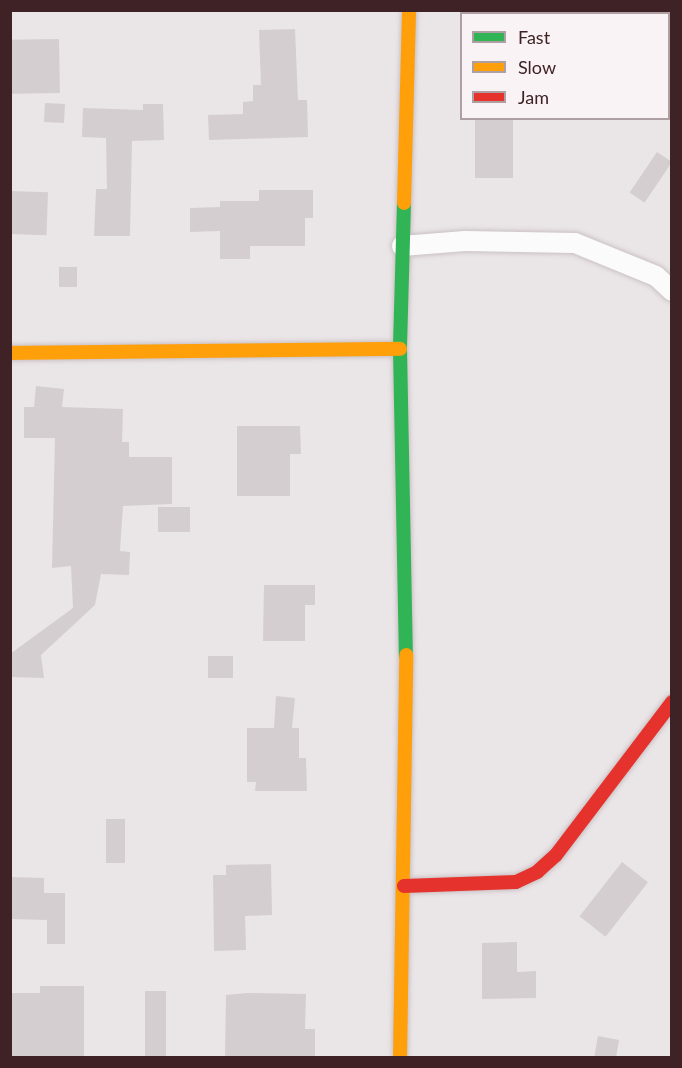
<!DOCTYPE html>
<html>
<head>
<meta charset="utf-8">
<style>
	body { margin:0 }
	#map { position:relative; width:682px; height:1068px; overflow:hidden; background:#eae5e7; font-family:Lato,sans-serif }
	div>[style] { position:absolute }
	.building>* { inset:0; background:#d5ced1; transform-origin:0 0 }
	.roads { filter:drop-shadow(0 0 2px #cac1c3) drop-shadow(0 0 2px #cac1c3) }
	.street>* { height:20px; margin:-10px; padding:0 10px; transform-origin:10px; border-radius:10px; background:#fcfbfb }
	.fast>* { height:14px; margin:-7px; padding:0 7px; transform-origin:7px; border-radius:7px; background:#30b455 }
	.slow>* { height:14px; margin:-7px; padding:0 7px; transform-origin:7px; border-radius:7px; background:#ff9f0a }
	.jam>* { height:14px; margin:-7px; padding:0 7px; transform-origin:7px; border-radius:7px; background:#e5322d }
	span { translate:-50% -50%; white-space:nowrap; text-align:center; line-height:1.15; -webkit-text-stroke:6px #f9f3f5; paint-order:stroke }
	.frame { position:absolute; inset:0; border:12px solid #3e2226; pointer-events:none }
	.legend { position:absolute; left:460px; top:12px; width:210px; height:108px; box-sizing:border-box; background:#f9f3f5; border:2px solid #ae9fa2; margin:0; padding:8px 10px; list-style:none; font-size:18px; color:#3e2226 }
	.legend li { display:flex; align-items:center; gap:12px; height:30px }
	.legend b { width:30px; border:2px solid #ae9fa2 }
</style>
</head>
<body>
<div id="map">
	<div class="building">
		<i style="clip-path:polygon(295px 29px,298px 100px,307px 100px,308px 137px,209px 140px,208px 115px,243px 114px,243px 102px,253px 101px,253px 85px,261px 85px,259px 30px)"></i>
		<i style="left:59px;top:39px;width:54px;height:49px;rotate:89deg"></i>
		<i style="left:45px;top:103px;width:20px;height:19px;rotate:3deg"></i>
		<i style="clip-path:polygon(143px 104px,163px 104px,164px 140px,132px 141px,130px 236px,94px 236px,96px 189px,107px 189px,106px 138px,82px 137px,83px 108px,143px 110px)"></i>
		<i style="left:475px;top:118px;width:38px;height:60px"></i>
		<i style="left:657px;top:152px;width:18px;height:49px;rotate:34deg"></i>
		<i style="clip-path:polygon(259px 190px,313px 190px,313px 218px,305px 218px,305px 246px,250px 246px,250px 259px,220px 259px,220px 231px,190px 232px,190px 208px,220px 207px,220px 201px,259px 201px)"></i>
		<i style="left:10px;top:191px;width:38px;height:43px;rotate:2deg"></i>
		<i style="left:59px;top:267px;width:18px;height:20px"></i>
		<i style="clip-path:polygon(36px 386px,64px 389px,62px 407px,123px 409px,122px 442px,129px 442px,129px 457px,172px 457px,172px 504px,123px 506px,120px 551px,130px 552px,129px 575px,101px 574px,95px 605px,41px 655px,44px 678px,10px 677px,10px 654px,73px 608px,71px 566px,52px 568px,55px 438px,24px 438px,24px 407px,34px 407px)"></i>
		<i style="clip-path:polygon(237px 426px,300px 426px,301px 454px,290px 454px,290px 496px,237px 496px)"></i>
		<i style="left:190px;top:507px;width:25px;height:32px;rotate:90deg"></i>
		<i style="clip-path:polygon(264px 585px,315px 585px,315px 605px,305px 605px,305px 641px,263px 641px)"></i>
		<i style="left:208px;top:656px;width:25px;height:22px"></i>
		<i style="clip-path:polygon(276px 696px,295px 698px,292px 728px,299px 728px,299px 758px,306px 758px,307px 791px,255px 791px,256px 782px,247px 782px,247px 728px,274px 728px)"></i>
		<i style="left:106px;top:819px;width:19px;height:44px"></i>
		<i style="left:622px;top:862px;width:33px;height:69px;rotate:38deg"></i>
		<i style="clip-path:polygon(271px 864px,272px 915px,245px 916px,246px 950px,214px 951px,213px 875px,226px 875px,226px 865px)"></i>
		<i style="clip-path:polygon(10px 877px,44px 878px,44px 893px,65px 893px,65px 944px,47px 944px,47px 920px,10px 919px)"></i>
		<i style="clip-path:polygon(517px 942px,517px 972px,536px 971px,536px 998px,482px 999px,482px 943px)"></i>
		<i style="clip-path:polygon(40px 986px,84px 986px,84px 1058px,10px 1058px,10px 993px,40px 993px)"></i>
		<i style="left:145px;top:991px;width:21px;height:67px"></i>
		<i style="clip-path:polygon(247px 993px,306px 994px,305px 1029px,315px 1029px,315px 1058px,225px 1058px,226px 995px)"></i>
		<i style="clip-path:polygon(598px 1036px,619px 1040px,616px 1058px,594px 1058px)"></i>
	</div>
	<div class="roads">
		<div class="street">
			<i style="left:402px;top:246px;width:63px;rotate:-4.5deg"></i>
			<i style="left:465px;top:241px;width:110px;rotate:1deg"></i>
			<i style="left:575px;top:243px;width:87px;rotate:22.2deg"></i>
			<i style="left:656px;top:276px;width:22px;rotate:43deg"></i>
		</div>
		<div class="fast">
			<i style="left:404px;top:203px;width:146px;rotate:91.6deg"></i>
			<i style="left:400px;top:349px;width:306px;rotate:88.9deg"></i>
		</div>
		<div class="slow">
			<i style="left:404px;top:203px;width:193px;rotate:-88.5deg"></i>
			<i style="left:10px;top:353px;width:390px;rotate:-0.6deg"></i>
			<i style="left:400px;top:1058px;width:403px;rotate:-89.1deg"></i>
		</div>
		<div class="jam">
			<i style="left:404px;top:886px;width:112px;rotate:-2deg"></i>
			<i style="left:516px;top:882px;width:23px;rotate:-25deg"></i>
			<i style="left:537px;top:872px;width:25px;rotate:-42deg"></i>
			<i style="left:556px;top:855px;width:192px;rotate:-52.8deg"></i>
		</div>
	</div>
	<div class="frame"></div>
	<ul class="legend">
	<li><b style="height:8px;background:#30b455"></b>Fast</li>
	<li><b style="height:8px;background:#ff9f0a"></b>Slow</li>
	<li><b style="height:8px;background:#e5322d"></b>Jam</li>
	</ul>
</div>
</body>
</html>
